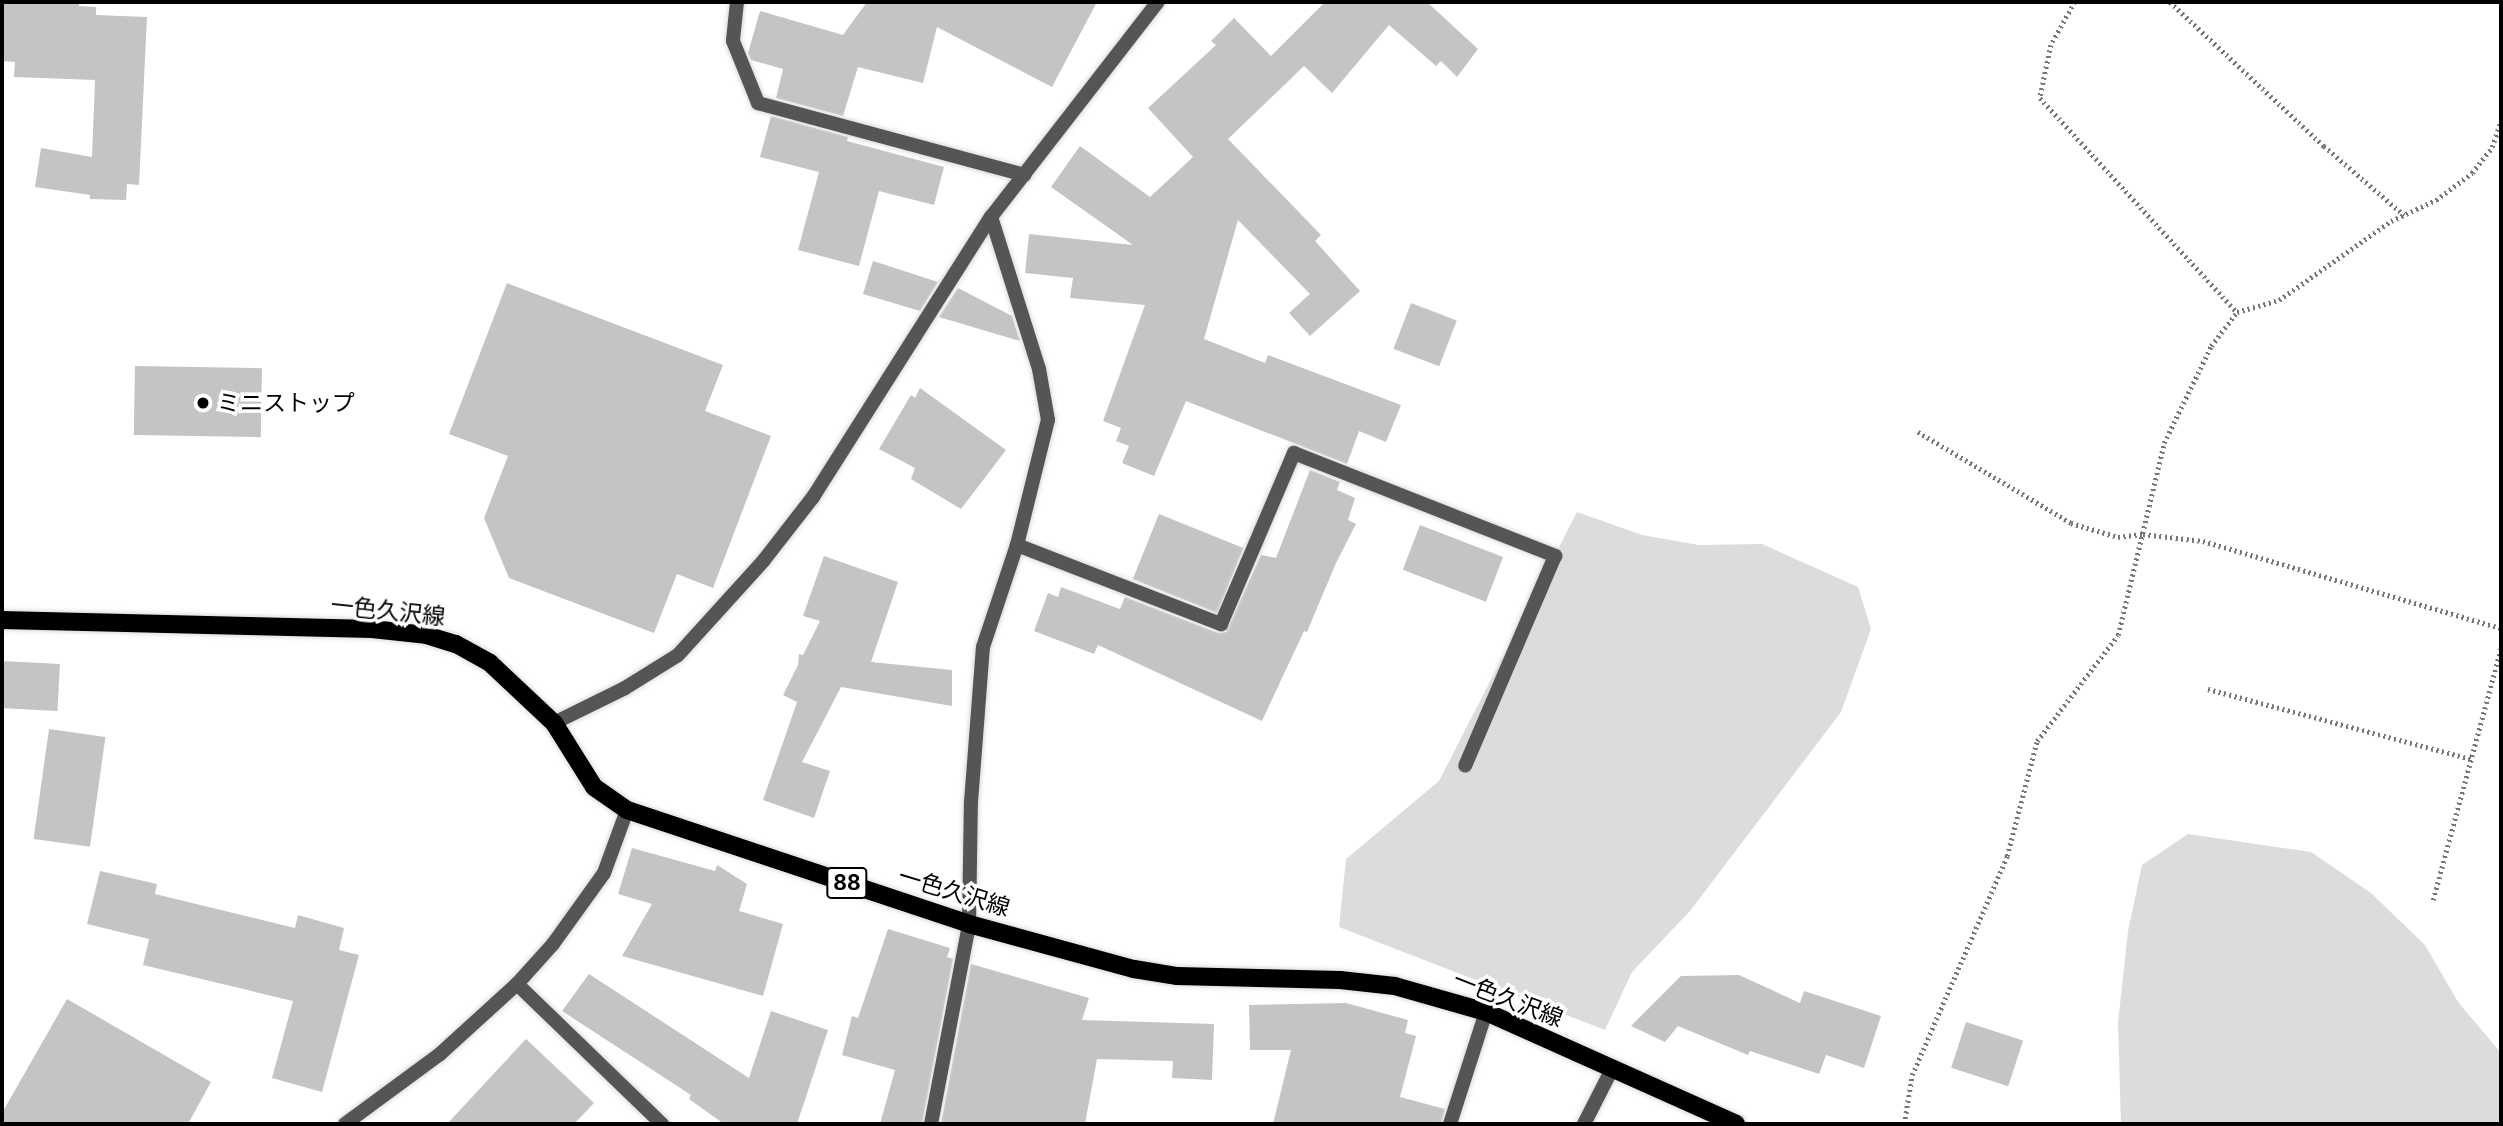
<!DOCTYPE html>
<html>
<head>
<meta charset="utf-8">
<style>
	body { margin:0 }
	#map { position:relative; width:2503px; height:1126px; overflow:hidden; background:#fff; font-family:Inter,"Noto Sans JP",sans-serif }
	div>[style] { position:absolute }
	.green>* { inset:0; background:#dcdcdc }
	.building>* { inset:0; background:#c4c4c4; transform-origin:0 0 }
	.path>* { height:4.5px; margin-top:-2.25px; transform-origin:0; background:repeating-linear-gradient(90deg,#777 0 2px,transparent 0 5.5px) }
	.roads { filter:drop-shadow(0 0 2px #dbdbdb) drop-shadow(0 0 2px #dbdbdb) }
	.minor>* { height:14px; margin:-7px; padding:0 7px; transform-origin:7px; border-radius:7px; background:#555 }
	.primary>* { height:18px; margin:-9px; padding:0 9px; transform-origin:9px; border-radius:9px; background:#000 }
	.dots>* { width:19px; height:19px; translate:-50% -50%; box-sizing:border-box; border:4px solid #fff; border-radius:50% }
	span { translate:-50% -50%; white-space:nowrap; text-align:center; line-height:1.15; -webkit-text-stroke:7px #fff; paint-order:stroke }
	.shield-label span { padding:2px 5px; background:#fff; border:2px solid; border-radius:5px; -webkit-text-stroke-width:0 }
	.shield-label { font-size:21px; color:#000; font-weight:700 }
	.poi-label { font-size:23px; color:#000 }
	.left { translate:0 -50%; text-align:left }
	.street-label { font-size:23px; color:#000 }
	.frame { position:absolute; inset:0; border:4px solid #000; pointer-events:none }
</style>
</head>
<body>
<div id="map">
	<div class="green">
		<i style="clip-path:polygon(1577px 512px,1642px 535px,1699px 545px,1762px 544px,1858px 587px,1871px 629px,1841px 712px,1690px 911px,1632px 972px,1605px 1030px,1339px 927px,1346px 859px,1439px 781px)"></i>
		<i style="clip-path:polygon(2188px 834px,2311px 852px,2371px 893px,2425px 945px,2458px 1002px,2501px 1053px,2501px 1124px,2121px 1124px,2118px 1023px,2128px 931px,2142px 865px)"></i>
	</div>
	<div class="building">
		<i style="clip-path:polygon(2px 2px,79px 2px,79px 6px,96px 7px,96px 15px,147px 17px,139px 185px,127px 184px,126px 200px,90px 199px,90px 195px,35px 187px,41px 148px,92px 157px,95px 80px,14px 77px,15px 62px,2px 61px)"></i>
		<i style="clip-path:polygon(867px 2px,1097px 2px,1052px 87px,937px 27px,923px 83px,858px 67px,843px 116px,776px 98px,783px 69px,751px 60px,748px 53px,760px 11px,843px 35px)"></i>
		<i style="clip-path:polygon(1325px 2px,1427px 2px,1478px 49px,1457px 77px,1441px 61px,1436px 66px,1389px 25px,1332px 93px,1304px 66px,1228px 139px,1321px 235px,1315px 241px,1360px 291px,1310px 336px,1289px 313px,1310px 294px,1238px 220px,1204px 339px,1265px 363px,1268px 355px,1401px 405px,1386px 442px,1359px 431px,1347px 464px,1186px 401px,1154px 476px,1122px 463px,1129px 446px,1116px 441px,1121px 428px,1103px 421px,1145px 305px,1070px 298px,1073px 278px,1025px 273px,1029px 234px,1133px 245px,1051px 187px,1080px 146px,1150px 197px,1193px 157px,1148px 108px,1216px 45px,1211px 41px,1234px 18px,1271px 56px)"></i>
		<i style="clip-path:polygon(771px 116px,848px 137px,847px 141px,944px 167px,934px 205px,879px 191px,859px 266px,798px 250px,819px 172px,760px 157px)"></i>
		<i style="clip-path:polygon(873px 261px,938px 282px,920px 311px,863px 294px)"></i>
		<i style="clip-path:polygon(507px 283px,723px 365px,705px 411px,771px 436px,713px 588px,677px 574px,654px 633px,509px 578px,484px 518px,508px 456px,449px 434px)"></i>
		<i style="clip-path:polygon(958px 288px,1012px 316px,1020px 341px,939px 317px)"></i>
		<i style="left:1411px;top:303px;width:49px;height:49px;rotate:21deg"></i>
		<i style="left:135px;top:366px;width:127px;height:69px;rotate:1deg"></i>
		<i style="clip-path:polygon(920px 388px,1006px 450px,961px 509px,911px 479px,915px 468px,879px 449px,911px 395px,915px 398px)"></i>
		<i style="clip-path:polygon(1310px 470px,1340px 482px,1337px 490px,1355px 498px,1348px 520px,1356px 524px,1336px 563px,1307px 632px,1304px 631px,1262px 721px,1098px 645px,1094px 654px,1034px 631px,1048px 593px,1058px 597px,1061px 587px,1120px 609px,1125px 597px,1218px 633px,1226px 632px,1261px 555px,1276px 558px)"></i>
		<i style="left:1159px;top:514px;width:91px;height:70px;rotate:22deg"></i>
		<i style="left:1420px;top:525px;width:89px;height:48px;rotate:21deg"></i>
		<i style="clip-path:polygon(824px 556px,898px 582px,871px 662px,952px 670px,952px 706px,841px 687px,802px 762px,830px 771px,814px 818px,763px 800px,797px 702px,783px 695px,798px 665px,799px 654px,803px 655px,820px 621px,803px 616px)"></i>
		<i style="left:2px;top:661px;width:58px;height:47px;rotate:3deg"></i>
		<i style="left:49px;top:729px;width:57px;height:111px;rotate:8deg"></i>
		<i style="clip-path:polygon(632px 848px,715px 871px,717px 865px,747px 884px,739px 911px,783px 924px,763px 996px,622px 956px,652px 904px,618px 894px)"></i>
		<i style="clip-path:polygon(100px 871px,157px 884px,155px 894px,295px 928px,298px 915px,344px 928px,339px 950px,359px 955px,322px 1092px,272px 1078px,293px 1001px,143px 965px,149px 939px,87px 924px)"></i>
		<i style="clip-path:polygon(888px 929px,950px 948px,947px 957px,953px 959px,922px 1124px,880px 1124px,895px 1070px,842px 1055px,852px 1016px,858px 1018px)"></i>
		<i style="clip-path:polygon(971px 964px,1089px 998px,1082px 1020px,1214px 1024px,1212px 1080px,1172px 1078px,1173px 1061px,1097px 1059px,1085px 1124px,941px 1124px)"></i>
		<i style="clip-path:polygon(589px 974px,749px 1078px,771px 1011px,828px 1030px,797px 1124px,724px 1124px,689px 1099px,691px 1095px,562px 1011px)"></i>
		<i style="clip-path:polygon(1739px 975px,1800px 1003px,1804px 991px,1881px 1016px,1864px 1068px,1826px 1055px,1819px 1074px,1750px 1051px,1748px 1055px,1678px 1026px,1665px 1042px,1631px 1026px,1681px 976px)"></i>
		<i style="clip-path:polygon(67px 999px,211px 1082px,188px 1124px,2px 1124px,2px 1113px)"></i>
		<i style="clip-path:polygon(1346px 1003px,1408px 1020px,1405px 1033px,1416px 1036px,1400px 1097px,1445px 1109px,1441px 1124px,1273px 1124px,1291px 1050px,1250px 1050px,1249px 1005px)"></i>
		<i style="left:1966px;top:1022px;width:60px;height:48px;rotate:18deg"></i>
		<i style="clip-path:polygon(526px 1039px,594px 1103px,574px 1124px,447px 1124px)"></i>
	</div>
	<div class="path">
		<i style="left:2075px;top:2px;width:49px;rotate:119.2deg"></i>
		<i style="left:2051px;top:45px;width:54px;rotate:101.7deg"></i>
		<i style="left:2040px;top:98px;width:291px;rotate:47.4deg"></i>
		<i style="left:2170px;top:2px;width:211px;rotate:43.1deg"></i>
		<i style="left:2324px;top:146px;width:106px;rotate:40.8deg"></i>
		<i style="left:1918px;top:432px;width:178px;rotate:30.7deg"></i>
		<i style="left:2071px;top:523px;width:49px;rotate:16.6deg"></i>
		<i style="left:2118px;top:537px;width:25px;rotate:-7deg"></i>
		<i style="left:2143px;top:534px;width:60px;rotate:6.7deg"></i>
		<i style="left:2203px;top:541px;width:310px;rotate:16.3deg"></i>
		<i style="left:2208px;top:689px;width:272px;rotate:14.9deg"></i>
		<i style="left:2433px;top:900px;width:261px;rotate:-74.9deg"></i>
		<i style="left:1904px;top:1124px;width:50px;rotate:-80.7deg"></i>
		<i style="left:1912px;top:1075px;width:239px;rotate:-66.5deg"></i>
		<i style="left:2007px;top:856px;width:119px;rotate:-75.4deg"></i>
		<i style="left:2037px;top:741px;width:133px;rotate:-52.6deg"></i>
		<i style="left:2118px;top:635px;width:197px;rotate:-76.5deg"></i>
		<i style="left:2164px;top:443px;width:108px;rotate:-64.1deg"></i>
		<i style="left:2211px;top:346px;width:43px;rotate:-52.6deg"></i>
		<i style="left:2237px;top:312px;width:44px;rotate:-15.9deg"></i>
		<i style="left:2279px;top:300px;width:137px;rotate:-35.2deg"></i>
		<i style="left:2391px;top:221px;width:50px;rotate:-25deg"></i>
		<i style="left:2436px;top:200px;width:45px;rotate:-36.9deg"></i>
		<i style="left:2472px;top:173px;width:33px;rotate:-52deg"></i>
		<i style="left:2492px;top:147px;width:28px;rotate:-71deg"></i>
	</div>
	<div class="roads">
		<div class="minor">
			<i style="left:737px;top:2px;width:39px;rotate:96deg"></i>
			<i style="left:733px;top:41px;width:67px;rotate:68deg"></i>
			<i style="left:758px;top:103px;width:276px;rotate:15.1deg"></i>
			<i style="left:1017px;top:545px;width:219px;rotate:21.2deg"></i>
			<i style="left:1221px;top:624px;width:186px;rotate:-66.9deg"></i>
			<i style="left:1294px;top:453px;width:281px;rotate:21.5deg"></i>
			<i style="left:1555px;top:556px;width:228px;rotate:113.2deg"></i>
			<i style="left:554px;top:723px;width:79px;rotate:-26.2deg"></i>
			<i style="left:625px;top:688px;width:62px;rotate:-31.9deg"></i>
			<i style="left:678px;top:655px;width:128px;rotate:-47.8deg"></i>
			<i style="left:764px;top:560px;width:80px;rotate:-52.1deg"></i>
			<i style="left:813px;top:497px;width:332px;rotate:-57.6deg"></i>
			<i style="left:991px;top:217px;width:272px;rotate:-52.2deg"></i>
			<i style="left:517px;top:984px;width:202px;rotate:44deg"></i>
			<i style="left:345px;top:1124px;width:118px;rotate:-36.4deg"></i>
			<i style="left:440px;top:1054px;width:104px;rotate:-42.3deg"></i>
			<i style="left:517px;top:984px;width:54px;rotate:-48deg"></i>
			<i style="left:553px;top:944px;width:87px;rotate:-54.3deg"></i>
			<i style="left:604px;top:873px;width:67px;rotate:-69.9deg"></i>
			<i style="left:931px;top:1124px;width:204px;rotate:-79.2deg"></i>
			<i style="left:969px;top:924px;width:122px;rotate:-89.1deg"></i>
			<i style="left:971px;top:802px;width:155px;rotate:-85.6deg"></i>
			<i style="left:983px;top:647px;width:108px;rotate:-71.6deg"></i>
			<i style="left:1017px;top:545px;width:129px;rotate:-76.1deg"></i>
			<i style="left:1048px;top:420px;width:52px;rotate:-100deg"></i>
			<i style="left:1039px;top:369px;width:159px;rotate:-107.5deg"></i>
			<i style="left:1450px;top:1124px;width:118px;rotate:-72.2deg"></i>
			<i style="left:1584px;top:1124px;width:62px;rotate:-63deg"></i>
		</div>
		<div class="primary">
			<i style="left:2px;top:620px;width:370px;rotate:1.4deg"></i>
			<i style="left:372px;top:629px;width:54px;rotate:6.3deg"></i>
			<i style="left:426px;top:635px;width:31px;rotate:17deg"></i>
			<i style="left:456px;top:644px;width:39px;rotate:29deg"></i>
			<i style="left:490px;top:663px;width:88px;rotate:43.2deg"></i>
			<i style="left:554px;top:723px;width:75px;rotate:58deg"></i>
			<i style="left:594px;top:787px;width:40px;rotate:34.9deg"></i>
			<i style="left:627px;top:810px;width:360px;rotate:18.4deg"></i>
			<i style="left:969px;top:924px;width:171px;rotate:15.3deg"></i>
			<i style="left:1134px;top:969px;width:44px;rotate:9.2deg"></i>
			<i style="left:1177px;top:976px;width:163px;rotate:1.4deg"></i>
			<i style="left:1340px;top:980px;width:55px;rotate:6.2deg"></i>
			<i style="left:1395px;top:986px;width:95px;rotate:15.9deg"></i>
			<i style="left:1486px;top:1012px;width:274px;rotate:24.1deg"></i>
		</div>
	</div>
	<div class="dots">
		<i style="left:203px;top:403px;background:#000"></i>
	</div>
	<div class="shield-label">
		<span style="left:847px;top:883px">88</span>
	</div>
	<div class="poi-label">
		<span class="left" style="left:217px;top:403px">ミニストップ</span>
	</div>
	<div class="street-label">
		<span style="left:388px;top:611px;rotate:6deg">一色久沢線</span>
		<span style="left:954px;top:892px;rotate:17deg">一色久沢線</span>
		<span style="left:1508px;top:999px;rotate:21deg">一色久沢線</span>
	</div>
	<div class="frame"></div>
</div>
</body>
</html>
